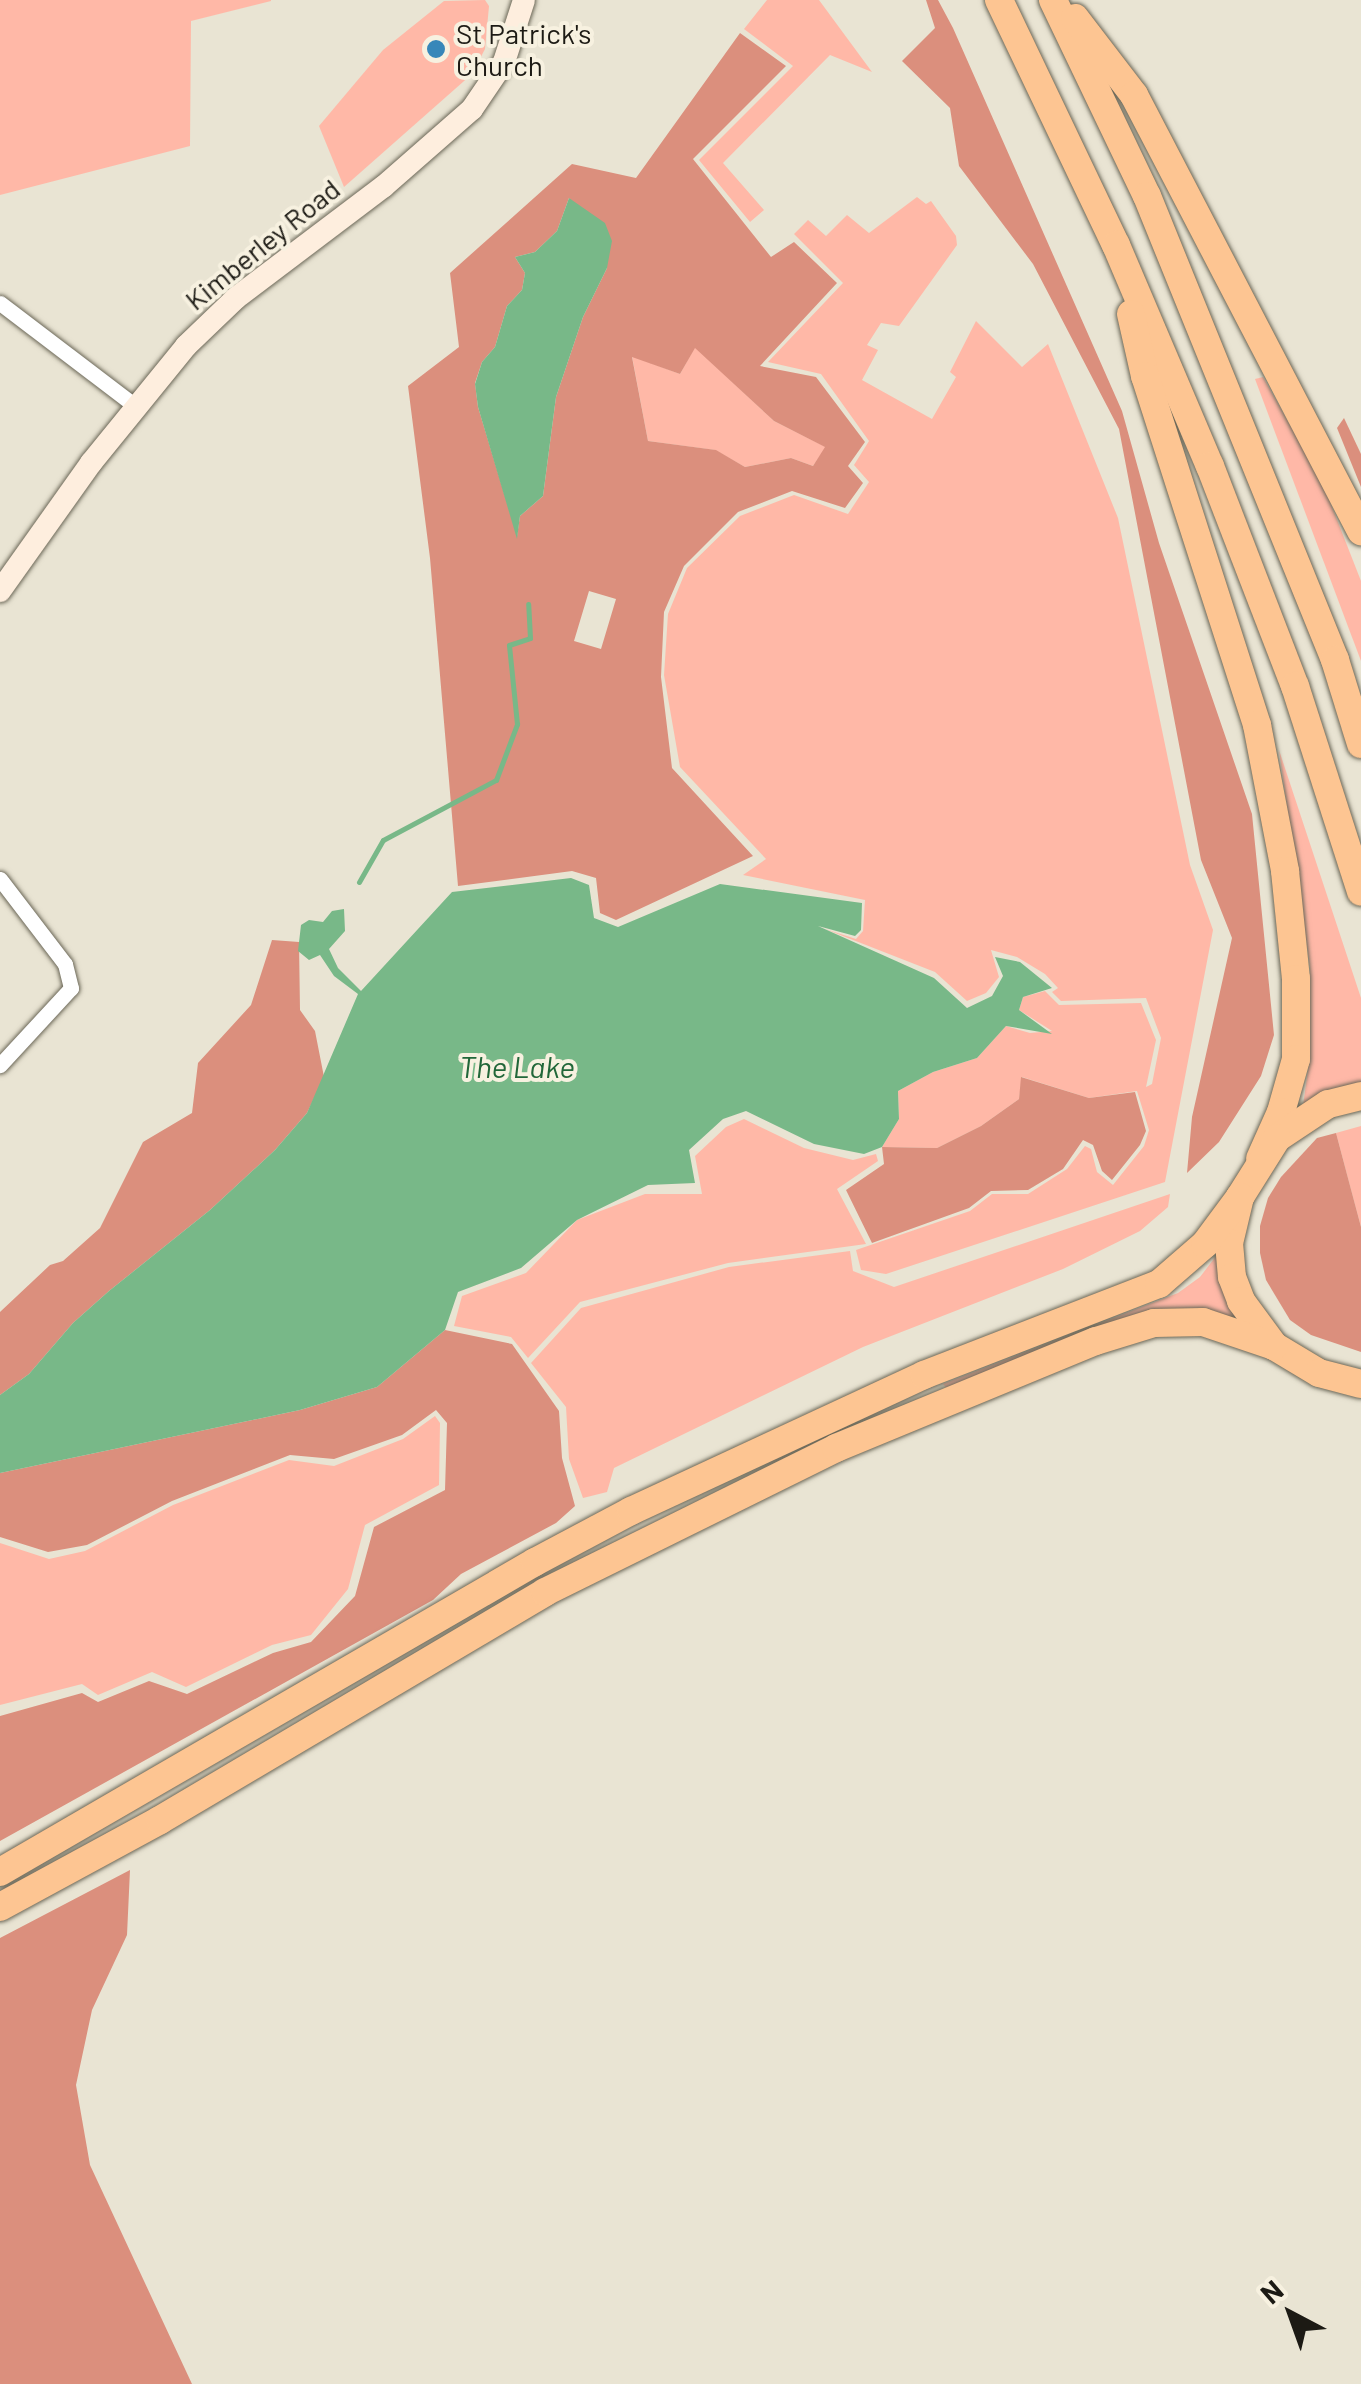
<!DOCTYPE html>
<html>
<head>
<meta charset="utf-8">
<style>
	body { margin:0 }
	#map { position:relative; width:1361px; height:2384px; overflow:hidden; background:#e9e4d3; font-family:Barlow,sans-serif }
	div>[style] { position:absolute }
	.green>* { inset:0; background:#ffb8a7 }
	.forest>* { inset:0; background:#db8f7d }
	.water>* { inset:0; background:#78b888 }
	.stream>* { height:5px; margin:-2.5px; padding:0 2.5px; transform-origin:2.5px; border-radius:2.5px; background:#78b888 }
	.roads { filter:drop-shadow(0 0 2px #6b6757) drop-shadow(0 0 2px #6b6757) }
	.street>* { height:15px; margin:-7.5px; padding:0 7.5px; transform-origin:7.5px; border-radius:7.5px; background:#fff }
	.secondary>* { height:22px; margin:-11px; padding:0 11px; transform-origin:11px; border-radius:11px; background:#feeede }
	.highway>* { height:28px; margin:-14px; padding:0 14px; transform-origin:14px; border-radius:14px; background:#fdc592 }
	.dots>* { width:28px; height:28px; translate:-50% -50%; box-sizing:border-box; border:5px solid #f7f1e0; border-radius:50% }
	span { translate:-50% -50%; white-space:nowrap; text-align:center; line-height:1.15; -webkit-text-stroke:8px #f7f1e0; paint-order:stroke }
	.poi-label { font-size:28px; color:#1c1a14 }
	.left { translate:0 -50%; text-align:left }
	.street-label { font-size:28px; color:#1c1a14 }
	.water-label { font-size:30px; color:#226739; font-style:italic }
	.north { position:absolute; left:1241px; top:2264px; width:100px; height:100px; -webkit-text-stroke:8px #f7f1e0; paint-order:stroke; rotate:319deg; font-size:28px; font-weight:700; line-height:40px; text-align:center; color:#1c1a14 }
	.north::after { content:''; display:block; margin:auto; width:35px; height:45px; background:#1c1a14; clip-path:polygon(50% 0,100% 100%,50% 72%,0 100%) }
</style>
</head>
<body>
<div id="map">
	<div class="green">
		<i style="clip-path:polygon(0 0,271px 0,271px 1px,191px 21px,190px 146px,0 195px)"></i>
		<i style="clip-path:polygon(485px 0,489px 6px,485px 49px,472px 74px,344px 187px,319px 126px,383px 50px,444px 1px)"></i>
		<i style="clip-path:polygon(767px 0,819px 0,872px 72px,830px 55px,723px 163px,764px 210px,750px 222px,699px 160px,793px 66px,744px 29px)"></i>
		<i style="clip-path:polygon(917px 197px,926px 204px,931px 201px,956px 236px,957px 245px,899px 326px,881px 323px,867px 345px,878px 350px,862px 380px,932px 419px,956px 377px,950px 372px,976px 321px,1022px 367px,1048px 344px,1118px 518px,1190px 865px,1213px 930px,1165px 1182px,886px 1274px,861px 1270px,856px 1250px,970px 1211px,992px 1194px,1028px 1194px,1067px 1169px,1085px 1146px,1091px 1149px,1097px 1172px,1113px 1185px,1144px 1146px,1149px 1130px,1137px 1091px,1089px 1098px,1022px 1077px,1019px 1099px,981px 1126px,937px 1148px,882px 1147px,899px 1119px,898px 1091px,933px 1072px,977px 1058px,1006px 1026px,1030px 1033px,1052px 1031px,1019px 1010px,1023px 997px,1045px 991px,1059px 1005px,1141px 1003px,1156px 1040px,1146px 1087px,1152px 1084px,1161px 1038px,1146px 998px,1061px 1001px,1052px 992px,1058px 988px,1045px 974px,1017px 957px,991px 950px,999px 977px,986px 993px,967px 1001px,935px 972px,825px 929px,856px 939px,863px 931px,865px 900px,743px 875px,766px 859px,680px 767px,664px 675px,668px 614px,687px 568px,740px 516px,794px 495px,848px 514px,869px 482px,854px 465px,869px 441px,821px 374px,768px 362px,843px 283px,794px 234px,808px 220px,826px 236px,847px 215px,869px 233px)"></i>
		<i style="clip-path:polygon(695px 347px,774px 421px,826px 447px,813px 466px,791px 458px,745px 467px,715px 450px,648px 441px,632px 356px,680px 374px)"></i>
		<i style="clip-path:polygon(1263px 377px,1323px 484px,1361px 581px,1361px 661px,1255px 379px)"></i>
		<i style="clip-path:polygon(1279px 750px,1361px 998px,1361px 1088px,1303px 1106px,1310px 1055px,1310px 967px)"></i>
		<i style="clip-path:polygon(744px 1119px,804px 1148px,853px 1160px,876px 1154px,878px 1161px,837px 1189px,866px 1244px,728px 1263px,580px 1302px,528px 1358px,511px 1337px,454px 1326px,462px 1296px,526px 1273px,577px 1220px,645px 1194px,702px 1194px,695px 1156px,726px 1127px)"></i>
		<i style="clip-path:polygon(1361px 1126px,1361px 1227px,1336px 1133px)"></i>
		<i style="clip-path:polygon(1170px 1194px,1168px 1207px,1140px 1231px,1063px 1269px,863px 1347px,614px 1468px,607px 1492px,583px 1498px,569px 1459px,566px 1407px,531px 1363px,581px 1308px,729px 1267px,850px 1251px,853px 1271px,894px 1287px)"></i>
		<i style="clip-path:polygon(1220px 1251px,1241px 1321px,1214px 1314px,948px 1390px,943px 1384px,1178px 1293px,1200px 1277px)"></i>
		<i style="clip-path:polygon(435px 1416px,440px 1423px,439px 1485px,365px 1525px,348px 1589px,311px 1635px,272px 1645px,186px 1687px,152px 1672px,98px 1695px,82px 1684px,0 1705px,0 1543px,49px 1559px,85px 1551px,173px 1505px,289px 1460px,334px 1466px,403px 1439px)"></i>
	</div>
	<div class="forest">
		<i style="clip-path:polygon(926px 0,938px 0,953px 28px,1122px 411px,1159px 543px,1252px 814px,1274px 1035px,1261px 1076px,1219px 1142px,1187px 1173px,1192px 1117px,1232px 938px,1201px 860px,1119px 429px,1033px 264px,959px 166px,950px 108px,902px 61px,935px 28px)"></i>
		<i style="clip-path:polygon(evenodd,740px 33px,786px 66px,693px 159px,771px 257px,794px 242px,837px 283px,760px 366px,816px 377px,865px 442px,848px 466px,863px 483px,845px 508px,792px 491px,738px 512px,684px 566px,664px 612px,661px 677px,672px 768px,753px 856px,616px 920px,600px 913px,596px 878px,572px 871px,458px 886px,430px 558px,408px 386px,459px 347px,450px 273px,572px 164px,636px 178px,740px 33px,569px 198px,607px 268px,583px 317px,556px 397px,543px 496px,520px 516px,517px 536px,478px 407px,475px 383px,482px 362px,495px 347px,507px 306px,522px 290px,525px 273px,515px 257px,535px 252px,557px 231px,569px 198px,740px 33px,695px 348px,774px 421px,825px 447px,813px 466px,791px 458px,745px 467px,716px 450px,648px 441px,632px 357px,680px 374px,695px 348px,740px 33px,589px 591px,616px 599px,601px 649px,574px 641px,589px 591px)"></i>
		<i style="clip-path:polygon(1344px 418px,1361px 454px,1361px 487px,1337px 428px)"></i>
		<i style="clip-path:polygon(272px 940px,299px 942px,300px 1010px,315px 1031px,324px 1077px,307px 1113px,275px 1150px,210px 1210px,109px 1291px,73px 1323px,29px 1374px,0 1395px,0 1312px,50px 1265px,63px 1261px,100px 1228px,143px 1142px,192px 1113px,198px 1063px,251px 1005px)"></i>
		<i style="clip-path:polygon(1021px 1077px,1089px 1098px,1135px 1092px,1146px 1131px,1140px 1145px,1112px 1180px,1102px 1171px,1093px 1145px,1083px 1140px,1063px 1169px,1028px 1190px,991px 1191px,969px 1208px,872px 1243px,846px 1190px,884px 1164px,882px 1147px,937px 1148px,981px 1126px,1019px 1099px)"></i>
		<i style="clip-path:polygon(1336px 1133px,1361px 1227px,1361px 1352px,1311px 1335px,1290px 1320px,1266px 1280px,1260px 1253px,1260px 1226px,1268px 1198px,1281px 1177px,1317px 1138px)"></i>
		<i style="clip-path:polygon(445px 1330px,512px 1344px,559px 1411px,562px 1458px,575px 1506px,556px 1523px,461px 1574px,433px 1600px,0 1841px,0 1716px,82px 1693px,98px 1702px,149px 1681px,187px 1694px,273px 1653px,311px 1642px,355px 1596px,374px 1527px,445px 1490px,447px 1423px,436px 1410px,402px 1435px,334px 1459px,290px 1455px,172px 1501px,87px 1545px,48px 1552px,0 1537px,0 1473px,300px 1410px,377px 1387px)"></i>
		<i style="clip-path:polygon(130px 1870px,127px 1935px,92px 2010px,76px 2085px,90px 2165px,192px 2384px,0 2384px,0 1938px)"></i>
	</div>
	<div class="water">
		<i style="clip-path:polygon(569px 198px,605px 223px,612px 241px,607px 268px,583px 317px,556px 397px,543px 496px,520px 516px,517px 539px,478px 407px,475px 384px,482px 362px,495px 347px,507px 306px,522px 290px,525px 273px,515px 257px,535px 252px,557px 231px)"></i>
		<i style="clip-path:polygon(571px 878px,589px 885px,594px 918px,618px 927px,720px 884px,862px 903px,861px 930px,855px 936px,818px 926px,934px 978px,967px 1008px,992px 996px,1003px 976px,995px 957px,1020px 962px,1052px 988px,1023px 997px,1019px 1010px,1052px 1034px,1006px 1026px,977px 1058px,933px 1072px,898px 1091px,899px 1119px,882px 1147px,864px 1154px,814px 1144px,746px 1111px,723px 1119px,689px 1150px,695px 1183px,648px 1185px,577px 1220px,521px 1268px,458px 1292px,445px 1330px,377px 1387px,300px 1410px,0 1473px,0 1395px,29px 1374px,73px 1323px,109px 1291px,210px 1210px,275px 1150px,307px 1113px,358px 994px,334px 976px,320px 955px,309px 960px,298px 951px,301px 925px,309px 920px,323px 922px,332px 911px,344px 909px,345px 931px,329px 949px,338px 968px,361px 991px,452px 892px)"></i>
	</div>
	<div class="stream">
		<i style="left:359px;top:882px;width:48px;rotate:-60.3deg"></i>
		<i style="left:383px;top:840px;width:128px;rotate:-28deg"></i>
		<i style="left:496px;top:780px;width:60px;rotate:-69.4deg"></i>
		<i style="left:517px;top:724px;width:79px;rotate:-95.8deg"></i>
		<i style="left:509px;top:645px;width:22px;rotate:-18deg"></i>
		<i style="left:530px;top:638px;width:34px;rotate:-93deg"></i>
	</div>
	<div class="roads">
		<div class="street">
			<i style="left:0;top:303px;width:170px;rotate:37.3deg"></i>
			<i style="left:0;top:879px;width:107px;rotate:52.6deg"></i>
			<i style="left:65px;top:964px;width:25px;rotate:76deg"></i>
			<i style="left:71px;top:988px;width:105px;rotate:132.7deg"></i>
		</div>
		<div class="secondary">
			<i style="left:0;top:591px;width:157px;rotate:-54.6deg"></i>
			<i style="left:91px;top:463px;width:151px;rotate:-50.9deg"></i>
			<i style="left:186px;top:346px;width:69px;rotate:-43.8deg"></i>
			<i style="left:236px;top:298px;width:184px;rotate:-37.1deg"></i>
			<i style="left:383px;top:187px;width:118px;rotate:-41.2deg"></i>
			<i style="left:472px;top:109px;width:57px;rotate:-55.8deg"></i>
			<i style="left:504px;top:62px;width:65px;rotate:-72.1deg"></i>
		</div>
		<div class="highway">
			<i style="left:999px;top:0;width:272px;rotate:64.5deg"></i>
			<i style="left:1116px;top:245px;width:240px;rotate:67deg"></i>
			<i style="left:1210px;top:466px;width:236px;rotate:68.9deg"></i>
			<i style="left:1295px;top:686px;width:216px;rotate:72.2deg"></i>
			<i style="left:1053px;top:0;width:217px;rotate:64.4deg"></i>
			<i style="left:1147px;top:196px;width:501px;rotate:67.94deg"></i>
			<i style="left:1335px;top:660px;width:88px;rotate:72.8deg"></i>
			<i style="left:1075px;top:18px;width:97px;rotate:52.5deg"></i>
			<i style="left:1134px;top:95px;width:492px;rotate:62.5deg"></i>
			<i style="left:1131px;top:314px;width:64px;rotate:77.3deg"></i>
			<i style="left:1145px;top:376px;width:367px;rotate:72.2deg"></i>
			<i style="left:1257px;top:725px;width:149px;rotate:79.1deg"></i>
			<i style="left:1285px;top:871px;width:109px;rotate:84.2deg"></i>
			<i style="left:1296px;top:979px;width:80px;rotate:90deg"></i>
			<i style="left:1296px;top:1059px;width:55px;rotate:105.8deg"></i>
			<i style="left:1281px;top:1112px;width:51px;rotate:114.1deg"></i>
			<i style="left:1361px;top:1096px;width:34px;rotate:166deg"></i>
			<i style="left:1328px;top:1104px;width:61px;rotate:146.3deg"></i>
			<i style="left:1277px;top:1138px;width:70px;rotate:122.1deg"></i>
			<i style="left:1240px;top:1197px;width:47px;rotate:103.4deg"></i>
			<i style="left:1229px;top:1243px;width:34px;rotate:85deg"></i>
			<i style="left:1232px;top:1277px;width:26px;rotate:69deg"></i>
			<i style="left:1241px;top:1301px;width:56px;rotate:53.7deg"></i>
			<i style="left:1274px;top:1346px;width:52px;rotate:31deg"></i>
			<i style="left:1319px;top:1373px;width:43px;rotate:14.7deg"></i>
			<i style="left:0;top:1872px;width:618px;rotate:-30.09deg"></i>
			<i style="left:535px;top:1562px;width:109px;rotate:-28deg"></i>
			<i style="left:631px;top:1511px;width:323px;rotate:-24.9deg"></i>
			<i style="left:924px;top:1375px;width:252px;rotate:-21.2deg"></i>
			<i style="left:1159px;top:1284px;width:61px;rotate:-41deg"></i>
			<i style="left:1205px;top:1244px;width:59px;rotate:-53.3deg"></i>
			<i style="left:0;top:1907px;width:182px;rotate:-28.5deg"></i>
			<i style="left:160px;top:1820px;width:447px;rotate:-30.6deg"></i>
			<i style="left:545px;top:1592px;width:325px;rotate:-26.3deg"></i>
			<i style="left:836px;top:1448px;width:281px;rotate:-22.4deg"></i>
			<i style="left:1096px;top:1341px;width:61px;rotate:-17.2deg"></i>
			<i style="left:1154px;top:1323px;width:49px;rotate:-1.2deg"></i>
			<i style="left:1203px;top:1322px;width:75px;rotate:18.7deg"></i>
		</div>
	</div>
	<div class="dots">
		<i style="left:436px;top:49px;background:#3787b9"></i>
	</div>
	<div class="poi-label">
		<span class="left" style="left:456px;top:49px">St Patrick's<br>Church</span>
	</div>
	<div class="street-label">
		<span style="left:262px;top:244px;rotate:-39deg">Kimberley Road</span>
	</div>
	<div class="water-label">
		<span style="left:517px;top:1066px">The Lake</span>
	</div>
	<div class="north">N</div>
</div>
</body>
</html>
